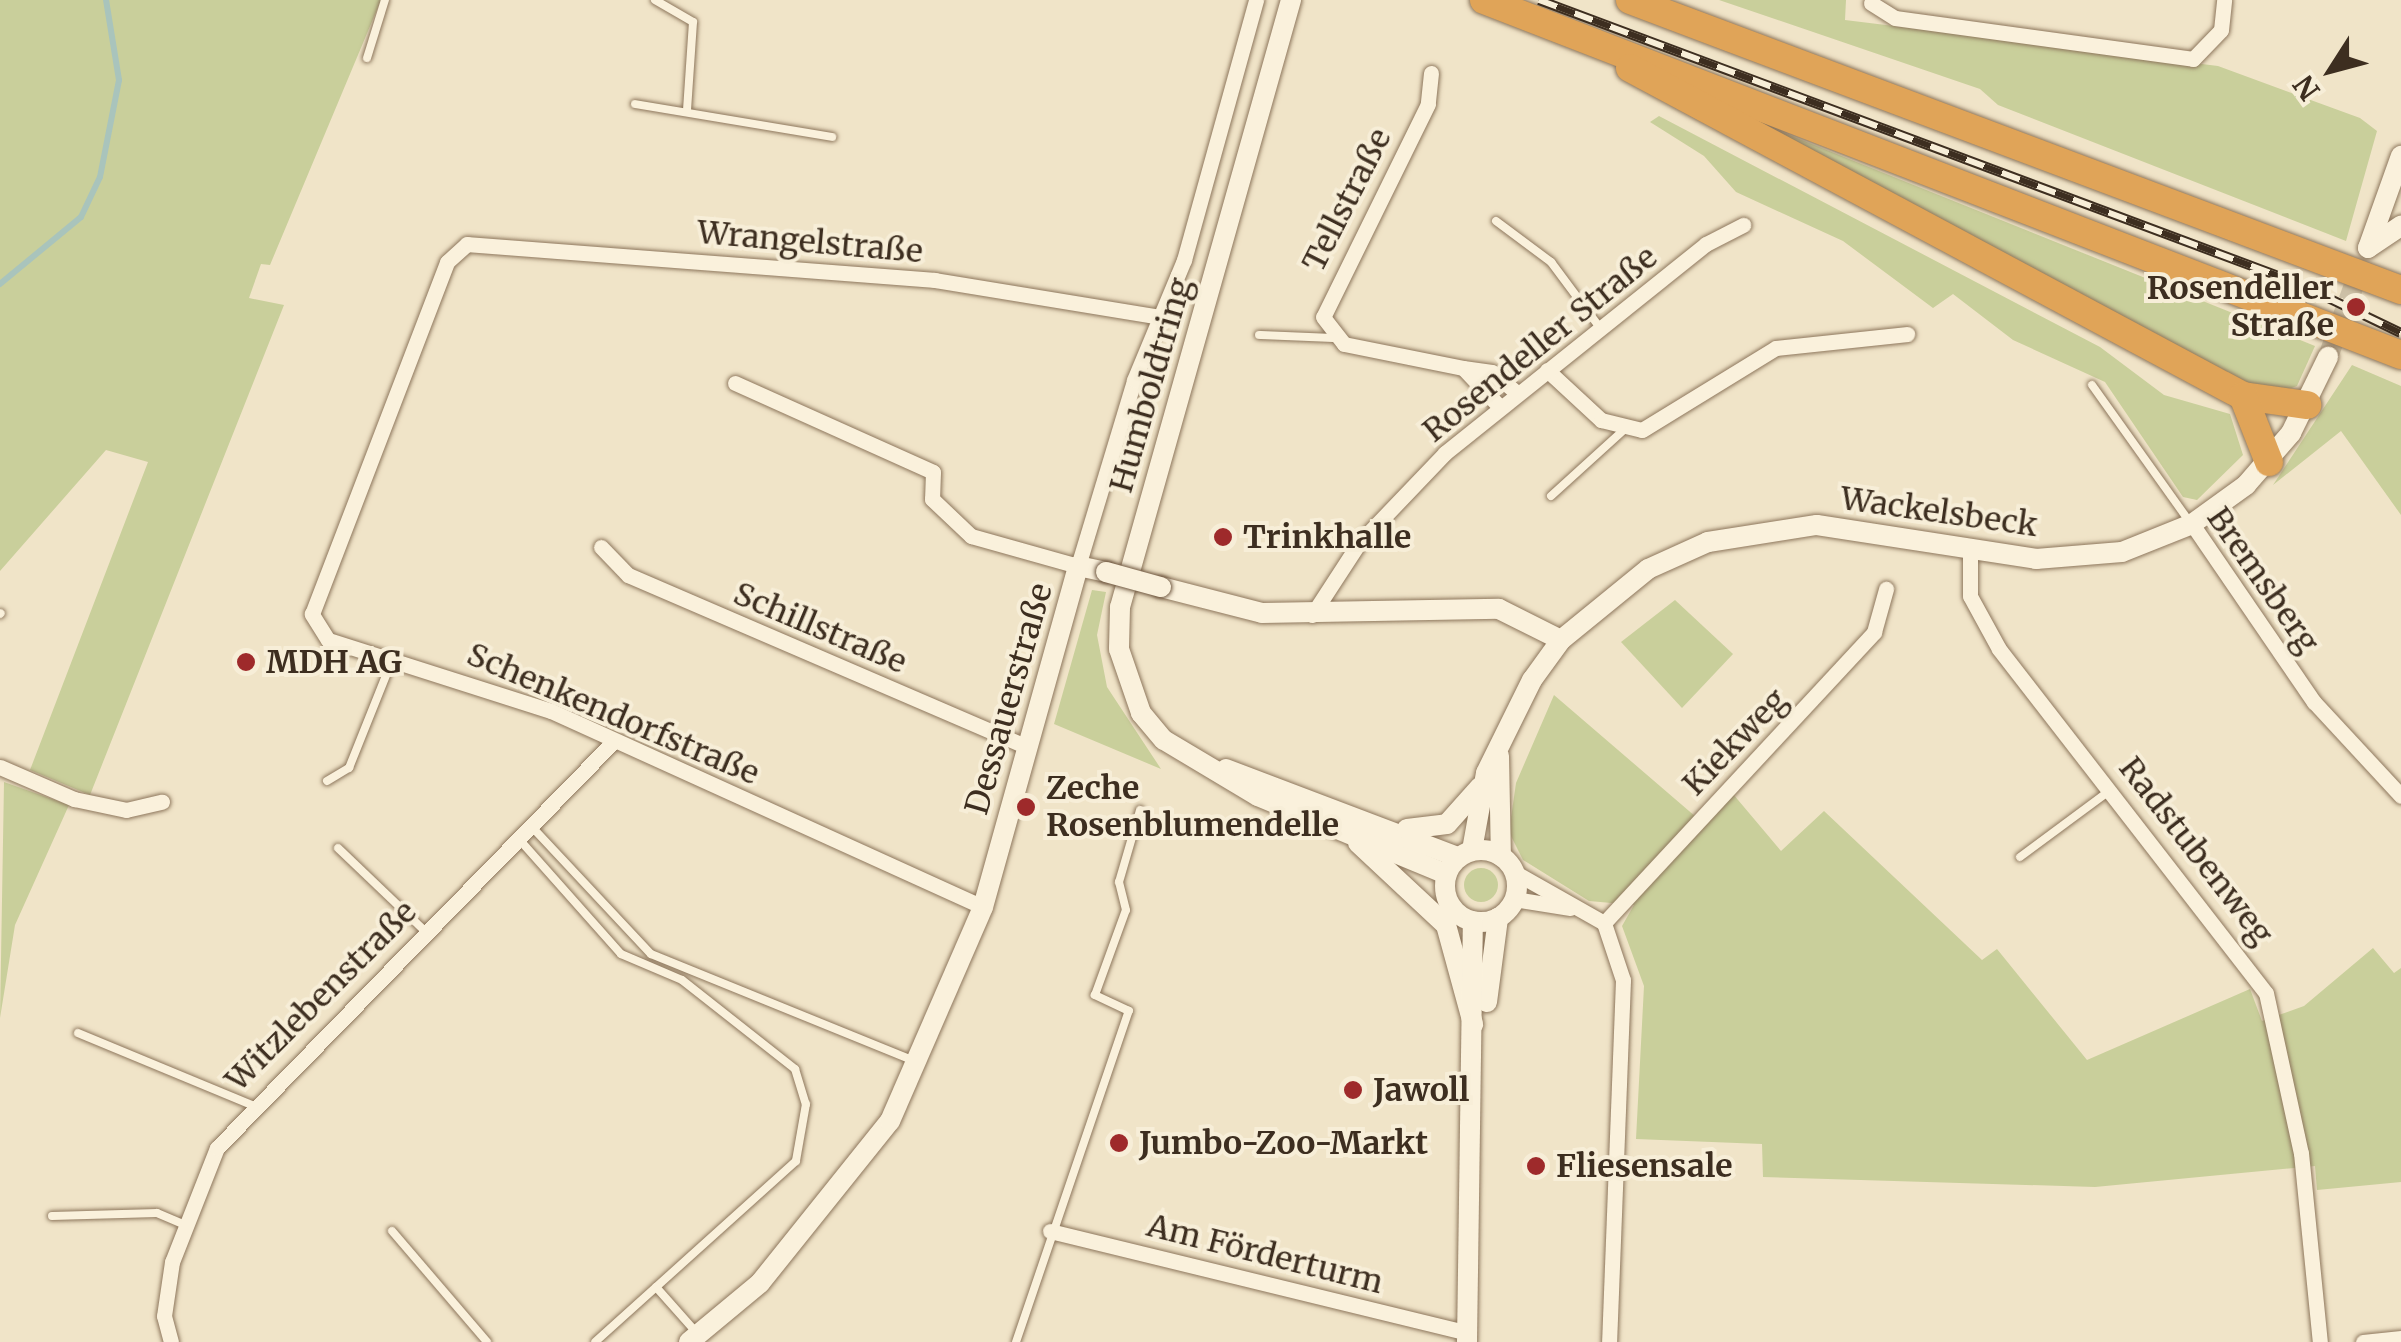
<!DOCTYPE html>
<html>
<head>
<meta charset="utf-8">
<style>
	body { margin:0 }
	#map { position:relative; width:2401px; height:1342px; overflow:hidden; background:#f0e4c8; font-family:Merriweather,serif }
	div>[style] { position:absolute }
	.green>* { inset:0; background:#c9cf9b }
	.round { border-radius:50% }
	.stream>* { height:6px; margin:-3px; padding:0 3px; transform-origin:3px; border-radius:3px; background:#a9c4bc }
	.secondary-tunnel>* { height:20px; margin-top:-10px; transform-origin:0; background:repeating-linear-gradient(90deg,#ccc0a6 0 20px,transparent 0 30px) }
	.roads { filter:drop-shadow(0 0 2px #8d765c) drop-shadow(0 0 2px #8d765c) }
	.lane>* { height:8px; margin:-4px; padding:0 4px; transform-origin:4px; border-radius:4px; background:#faf1dc }
	.street>* { height:15px; margin:-7.5px; padding:0 7.5px; transform-origin:7.5px; border-radius:7.5px; background:#faf1dc }
	.secondary>* { height:20px; margin:-10px; padding:0 10px; transform-origin:10px; border-radius:10px; background:#faf1dc }
	.secondary>.ring { margin:-10px; padding:0; box-sizing:content-box; background:none; border:20px solid #faf1dc; border-radius:50% }
	.highway>* { height:28px; margin:-14px; padding:0 14px; transform-origin:14px; border-radius:14px; background:#e0a458 }
	.rail>* { height:10px; margin-top:-5px; transform-origin:0; background:repeating-linear-gradient(90deg,#f7eed8 0 19px,#3d2e20 0 38px); box-sizing:border-box; border-block:2px solid #3d2e20 }
	.bridges { filter:drop-shadow(0 0 2px #6f573f) drop-shadow(0 0 2px #6f573f) }
	.secondary-bridge>* { height:20px; margin:-10px; padding:0 10px; transform-origin:10px; border-radius:10px; background:#faf1dc }
	.dots>* { width:28px; height:28px; translate:-50% -50%; box-sizing:border-box; border:5px solid #f7eed8; border-radius:50% }
	span { translate:-50% -50%; white-space:nowrap; text-align:center; line-height:1.15; -webkit-text-stroke:8px #f7eed8; paint-order:stroke }
	.street-label { font-size:32px; color:#3d2e20 }
	.poi-label { font-size:32px; color:#3d2e20; font-weight:700 }
	.right { translate:-100% -50%; text-align:right }
	.left { translate:0 -50%; text-align:left }
	.north { position:absolute; left:2281px; top:20px; width:100px; height:100px; -webkit-text-stroke:8px #f7eed8; paint-order:stroke; rotate:234deg; font-size:28px; font-weight:700; line-height:40px; text-align:center; color:#3d2e20 }
	.north::after { content:''; display:block; margin:auto; width:35px; height:45px; background:#3d2e20; clip-path:polygon(50% 0,100% 100%,50% 72%,0 100%) }
</style>
</head>
<body>
<div id="map">
	<div class="green">
		<i style="clip-path:polygon(0 0,381px 0,270px 265px,261px 264px,249px 298px,284px 305px,90px 795px,30px 770px,148px 462px,106px 450px,0 571px)"></i>
		<i style="clip-path:polygon(1719px 0,1846px 0,1845px 20px,2218px 66px,2360px 118px,2377px 131px,2346px 241px,1998px 105px,1980px 89px)"></i>
		<i style="clip-path:polygon(1659px 116px,2100px 347px,2164px 395px,2230px 414px,2243px 455px,2197px 500px,2183px 497px,2105px 382px,2013px 340px,1953px 294px,1933px 308px,1843px 241px,1736px 192px,1704px 156px,1650px 122px)"></i>
		<i style="clip-path:polygon(1759px 123px,2315px 346px,2297px 386px,2269px 396px)"></i>
		<i style="clip-path:polygon(2352px 365px,2401px 386px,2401px 515px,2341px 431px,2273px 485px)"></i>
		<i style="clip-path:polygon(1092px 590px,1106px 592px,1097px 635px,1107px 687px,1161px 769px,1054px 724px)"></i>
		<i style="clip-path:polygon(1675px 600px,1733px 654px,1682px 708px,1621px 642px)"></i>
		<i style="clip-path:polygon(1554px 695px,1696px 817px,1733px 794px,1781px 851px,1824px 811px,1982px 960px,1997px 949px,2087px 1060px,2250px 989px,2262px 1021px,2304px 1006px,2373px 948px,2394px 973px,2401px 968px,2401px 1182px,2317px 1190px,2315px 1166px,2095px 1187px,1763px 1177px,1762px 1144px,1636px 1139px,1644px 986px,1622px 926px,1634px 905px,1589px 901px,1523px 860px,1509px 832px,1516px 783px)"></i>
		<i style="clip-path:polygon(4px 782px,69px 805px,15px 925px,0 1018px)"></i>
		<i class="round" style="left:1464px;top:868px;width:34px;height:34px"></i>
	</div>
	<div class="stream">
		<i style="left:0;top:284px;width:105px;rotate:-39.6deg"></i>
		<i style="left:81px;top:217px;width:44px;rotate:-64.6deg"></i>
		<i style="left:100px;top:177px;width:99px;rotate:-78.9deg"></i>
		<i style="left:119px;top:80px;width:81px;rotate:-99.2deg"></i>
	</div>
	<div class="secondary-tunnel">
		<i style="left:2328px;top:357px;width:100px;rotate:-70.1deg"></i>
	</div>
	<div class="roads">
		<div class="lane">
			<i style="left:655px;top:0;width:44px;rotate:30.1deg"></i>
			<i style="left:693px;top:22px;width:88px;rotate:93.9deg"></i>
			<i style="left:367px;top:58px;width:61px;rotate:-72.8deg"></i>
			<i style="left:635px;top:104px;width:200px;rotate:9.5deg"></i>
			<i style="left:1496px;top:221px;width:69px;rotate:36.7deg"></i>
			<i style="left:1551px;top:262px;width:84px;rotate:53.3deg"></i>
			<i style="left:1259px;top:335px;width:76px;rotate:2.3deg"></i>
			<i style="left:2092px;top:385px;width:167px;rotate:54.5deg"></i>
			<i style="left:1551px;top:496px;width:100px;rotate:-42.2deg"></i>
			<i style="left:0;top:614px;width:1px;rotate:-45deg"></i>
			<i style="left:327px;top:781px;width:26px;rotate:-31deg"></i>
			<i style="left:349px;top:768px;width:118px;rotate:-68.2deg"></i>
			<i style="left:532px;top:827px;width:174px;rotate:46.9deg"></i>
			<i style="left:651px;top:954px;width:285px;rotate:22.1deg"></i>
			<i style="left:518px;top:838px;width:155px;rotate:48.4deg"></i>
			<i style="left:621px;top:954px;width:66px;rotate:23.1deg"></i>
			<i style="left:682px;top:980px;width:144px;rotate:38.2deg"></i>
			<i style="left:795px;top:1069px;width:37px;rotate:73deg"></i>
			<i style="left:806px;top:1104px;width:58px;rotate:100deg"></i>
			<i style="left:796px;top:1161px;width:270px;rotate:138deg"></i>
			<i style="left:338px;top:848px;width:120px;rotate:43.7deg"></i>
			<i style="left:2020px;top:857px;width:109px;rotate:-36.5deg"></i>
			<i style="left:78px;top:1033px;width:188px;rotate:22.5deg"></i>
			<i style="left:52px;top:1216px;width:105px;rotate:-1.6deg"></i>
			<i style="left:157px;top:1213px;width:30px;rotate:23deg"></i>
			<i style="left:392px;top:1231px;width:146px;rotate:49.4deg"></i>
			<i style="left:656px;top:1287px;width:59px;rotate:48.4deg"></i>
			<i style="left:1016px;top:1342px;width:350px;rotate:-71.2deg"></i>
			<i style="left:1129px;top:1011px;width:38px;rotate:-155deg"></i>
			<i style="left:1095px;top:995px;width:90px;rotate:-70deg"></i>
			<i style="left:1126px;top:910px;width:29px;rotate:-104deg"></i>
			<i style="left:1119px;top:882px;width:75px;rotate:-73.7deg"></i>
		</div>
		<div class="street">
			<i style="left:1871px;top:3px;width:28px;rotate:32deg"></i>
			<i style="left:1895px;top:18px;width:301px;rotate:7.8deg"></i>
			<i style="left:2193px;top:59px;width:40px;rotate:-46deg"></i>
			<i style="left:2221px;top:30px;width:30px;rotate:-84deg"></i>
			<i style="left:1431px;top:73px;width:31px;rotate:96deg"></i>
			<i style="left:1428px;top:104px;width:237px;rotate:116.2deg"></i>
			<i style="left:1323px;top:317px;width:34px;rotate:52deg"></i>
			<i style="left:1344px;top:344px;width:121px;rotate:11.4deg"></i>
			<i style="left:1547px;top:370px;width:74px;rotate:42.8deg"></i>
			<i style="left:1601px;top:420px;width:42px;rotate:13.7deg"></i>
			<i style="left:1642px;top:430px;width:157px;rotate:-31.5deg"></i>
			<i style="left:1776px;top:348px;width:132px;rotate:-6.1deg"></i>
			<i style="left:735px;top:383px;width:217px;rotate:24.2deg"></i>
			<i style="left:933px;top:472px;width:27px;rotate:92deg"></i>
			<i style="left:932px;top:499px;width:54px;rotate:43.5deg"></i>
			<i style="left:971px;top:536px;width:111px;rotate:15.7deg"></i>
			<i style="left:1078px;top:566px;width:194px;rotate:-73.2deg"></i>
			<i style="left:1134px;top:380px;width:130px;rotate:-67.4deg"></i>
			<i style="left:1184px;top:260px;width:270px;rotate:-74.5deg"></i>
			<i style="left:1498px;top:405px;width:51px;rotate:-133.4deg"></i>
			<i style="left:1463px;top:368px;width:29px;rotate:8deg"></i>
			<i style="left:1492px;top:372px;width:31px;rotate:40deg"></i>
			<i style="left:2192px;top:524px;width:216px;rotate:55.6deg"></i>
			<i style="left:2314px;top:702px;width:128px;rotate:47.2deg"></i>
			<i style="left:601px;top:547px;width:39px;rotate:46deg"></i>
			<i style="left:628px;top:575px;width:434px;rotate:23.3deg"></i>
			<i style="left:1970px;top:548px;width:48px;rotate:90deg"></i>
			<i style="left:1970px;top:596px;width:60px;rotate:61.3deg"></i>
			<i style="left:1999px;top:649px;width:435px;rotate:52.2deg"></i>
			<i style="left:2266px;top:993px;width:164px;rotate:77.7deg"></i>
			<i style="left:2301px;top:1153px;width:190px;rotate:84.3deg"></i>
			<i style="left:1312px;top:615px;width:86px;rotate:-56.9deg"></i>
			<i style="left:1359px;top:543px;width:124px;rotate:-46.3deg"></i>
			<i style="left:1445px;top:453px;width:334px;rotate:-38.7deg"></i>
			<i style="left:1706px;top:244px;width:42px;rotate:-27.2deg"></i>
			<i style="left:0;top:767px;width:81px;rotate:23.4deg"></i>
			<i style="left:74px;top:799px;width:53px;rotate:11.9deg"></i>
			<i style="left:126px;top:810px;width:37px;rotate:-13deg"></i>
			<i style="left:1514px;top:872px;width:103px;rotate:29.5deg"></i>
			<i style="left:1604px;top:923px;width:60px;rotate:71.6deg"></i>
			<i style="left:1623px;top:980px;width:362px;rotate:92.2deg"></i>
			<i style="left:1514px;top:899px;width:57px;rotate:9.1deg"></i>
			<i style="left:983px;top:907px;width:474px;rotate:-155.6deg"></i>
			<i style="left:551px;top:711px;width:234px;rotate:-162.3deg"></i>
			<i style="left:328px;top:640px;width:31px;rotate:-122deg"></i>
			<i style="left:312px;top:614px;width:377px;rotate:-69deg"></i>
			<i style="left:447px;top:262px;width:27px;rotate:-42deg"></i>
			<i style="left:467px;top:244px;width:469px;rotate:4.4deg"></i>
			<i style="left:935px;top:280px;width:228px;rotate:9.3deg"></i>
			<i style="left:1604px;top:923px;width:397px;rotate:-47.1deg"></i>
			<i style="left:1874px;top:632px;width:45px;rotate:-74.4deg"></i>
			<i style="left:1050px;top:1231px;width:429px;rotate:13.7deg"></i>
			<i style="left:171px;top:1342px;width:27px;rotate:-105deg"></i>
			<i style="left:164px;top:1316px;width:55px;rotate:-81.6deg"></i>
			<i style="left:172px;top:1262px;width:123px;rotate:-68.5deg"></i>
			<i style="left:217px;top:1148px;width:566px;rotate:-45.72deg"></i>
			<i style="left:2363px;top:1342px;width:38px;rotate:-6deg"></i>
		</div>
		<div class="secondary">
			<i style="left:1291px;top:0;width:631px;rotate:105.73deg"></i>
			<i style="left:1120px;top:607px;width:42px;rotate:91.4deg"></i>
			<i style="left:1119px;top:649px;width:68px;rotate:71deg"></i>
			<i style="left:1141px;top:713px;width:35px;rotate:50deg"></i>
			<i style="left:1164px;top:740px;width:109px;rotate:30.8deg"></i>
			<i style="left:1258px;top:796px;width:204px;rotate:22.5deg"></i>
			<i style="left:2368px;top:248px;width:98px;rotate:-70.3deg"></i>
			<i style="left:2368px;top:248px;width:40px;rotate:-34deg"></i>
			<i style="left:1161px;top:587px;width:104px;rotate:14.4deg"></i>
			<i style="left:1262px;top:613px;width:237px;rotate:-1deg"></i>
			<i style="left:1499px;top:609px;width:69px;rotate:26.6deg"></i>
			<i style="left:1499px;top:756px;width:100px;rotate:88.9deg"></i>
			<i style="left:1226px;top:769px;width:248px;rotate:20.8deg"></i>
			<i style="left:1407px;top:829px;width:40px;rotate:-7.1deg"></i>
			<i style="left:1447px;top:824px;width:50px;rotate:-48.3deg"></i>
			<i style="left:1358px;top:843px;width:120px;rotate:43deg"></i>
			<i style="left:1446px;top:925px;width:103px;rotate:74.7deg"></i>
			<i style="left:1472px;top:850px;width:78px;rotate:-79.7deg"></i>
			<i style="left:1486px;top:773px;width:104px;rotate:-63.7deg"></i>
			<i style="left:1532px;top:680px;width:49px;rotate:-54.1deg"></i>
			<i style="left:1561px;top:640px;width:112px;rotate:-39.2deg"></i>
			<i style="left:1648px;top:569px;width:66px;rotate:-24.2deg"></i>
			<i style="left:1708px;top:542px;width:110px;rotate:-8.9deg"></i>
			<i style="left:1817px;top:525px;width:222px;rotate:8.8deg"></i>
			<i style="left:2036px;top:559px;width:86px;rotate:-4.7deg"></i>
			<i style="left:2122px;top:552px;width:75px;rotate:-21.8deg"></i>
			<i style="left:2192px;top:524px;width:67px;rotate:-35.8deg"></i>
			<i style="left:2246px;top:485px;width:69px;rotate:-49.1deg"></i>
			<i style="left:2291px;top:433px;width:85px;rotate:-64deg"></i>
			<i class="ring" style="left:1445px;top:850px;width:52px;height:52px"></i>
			<i style="left:1487px;top:1002px;width:85px;rotate:-82.5deg"></i>
			<i style="left:689px;top:1342px;width:92px;rotate:-39.7deg"></i>
			<i style="left:760px;top:1283px;width:208px;rotate:-51.3deg"></i>
			<i style="left:890px;top:1121px;width:233px;rotate:-66.5deg"></i>
			<i style="left:983px;top:907px;width:354px;rotate:-74.4deg"></i>
			<i style="left:1078px;top:566px;width:29px;rotate:12deg"></i>
			<i style="left:1467px;top:1342px;width:421px;rotate:-89.2deg"></i>
		</div>
		<div class="highway">
			<i style="left:1484px;top:0;width:983px;rotate:21.16deg"></i>
			<i style="left:1630px;top:0;width:824px;rotate:20.61deg"></i>
			<i style="left:1630px;top:68px;width:695px;rotate:28.15deg"></i>
			<i style="left:2243px;top:396px;width:65px;rotate:8deg"></i>
			<i style="left:2243px;top:396px;width:71px;rotate:68.5deg"></i>
		</div>
	</div>
	<div class="rail">
		<i style="left:1539px;top:0;width:809px;rotate:20.47deg"></i>
		<i style="left:2297px;top:283px;width:115px;rotate:25.7deg"></i>
	</div>
	<div class="bridges">
		<div class="secondary-bridge">
			<i style="left:1106px;top:572px;width:57px;rotate:15.3deg"></i>
		</div>
	</div>
	<div class="dots">
		<i style="left:2356px;top:307px;background:#9e2a2b"></i>
		<i style="left:1223px;top:537px;background:#9e2a2b"></i>
		<i style="left:246px;top:662px;background:#9e2a2b"></i>
		<i style="left:1026px;top:807px;background:#9e2a2b"></i>
		<i style="left:1353px;top:1090px;background:#9e2a2b"></i>
		<i style="left:1119px;top:1143px;background:#9e2a2b"></i>
		<i style="left:1536px;top:1166px;background:#9e2a2b"></i>
	</div>
	<div class="street-label">
		<span style="left:1347px;top:200px;rotate:-63deg">Tellstraße</span>
		<span style="left:810px;top:242px;rotate:5deg">Wrangelstraße</span>
		<span style="left:1540px;top:344px;rotate:-39deg">Rosendeller Straße</span>
		<span style="left:1151px;top:385px;rotate:-74deg">Humboldtring</span>
		<span style="left:1939px;top:512px;rotate:8deg">Wackelsbeck</span>
		<span style="left:2263px;top:580px;rotate:55deg">Bremsberg</span>
		<span style="left:820px;top:628px;rotate:23deg">Schillstraße</span>
		<span style="left:1009px;top:699px;rotate:-74deg">Dessauerstraße</span>
		<span style="left:613px;top:714px;rotate:23deg">Schenkendorfstraße</span>
		<span style="left:1735px;top:742px;rotate:-46deg">Kiekweg</span>
		<span style="left:2196px;top:851px;rotate:52deg">Radstubenweg</span>
		<span style="left:321px;top:996px;rotate:-45deg">Witzlebenstraße</span>
		<span style="left:1265px;top:1254px;rotate:14deg">Am Förderturm</span>
	</div>
	<div class="poi-label">
		<span class="right" style="left:2334px;top:307px">Rosendeller<br>Straße</span>
		<span class="left" style="left:1243px;top:537px">Trinkhalle</span>
		<span class="left" style="left:266px;top:662px">MDH AG</span>
		<span class="left" style="left:1046px;top:807px">Zeche<br>Rosenblumendelle</span>
		<span class="left" style="left:1373px;top:1090px">Jawoll</span>
		<span class="left" style="left:1139px;top:1143px">Jumbo-Zoo-Markt</span>
		<span class="left" style="left:1556px;top:1166px">Fliesensale</span>
	</div>
	<div class="north">N</div>
</div>
</body>
</html>
